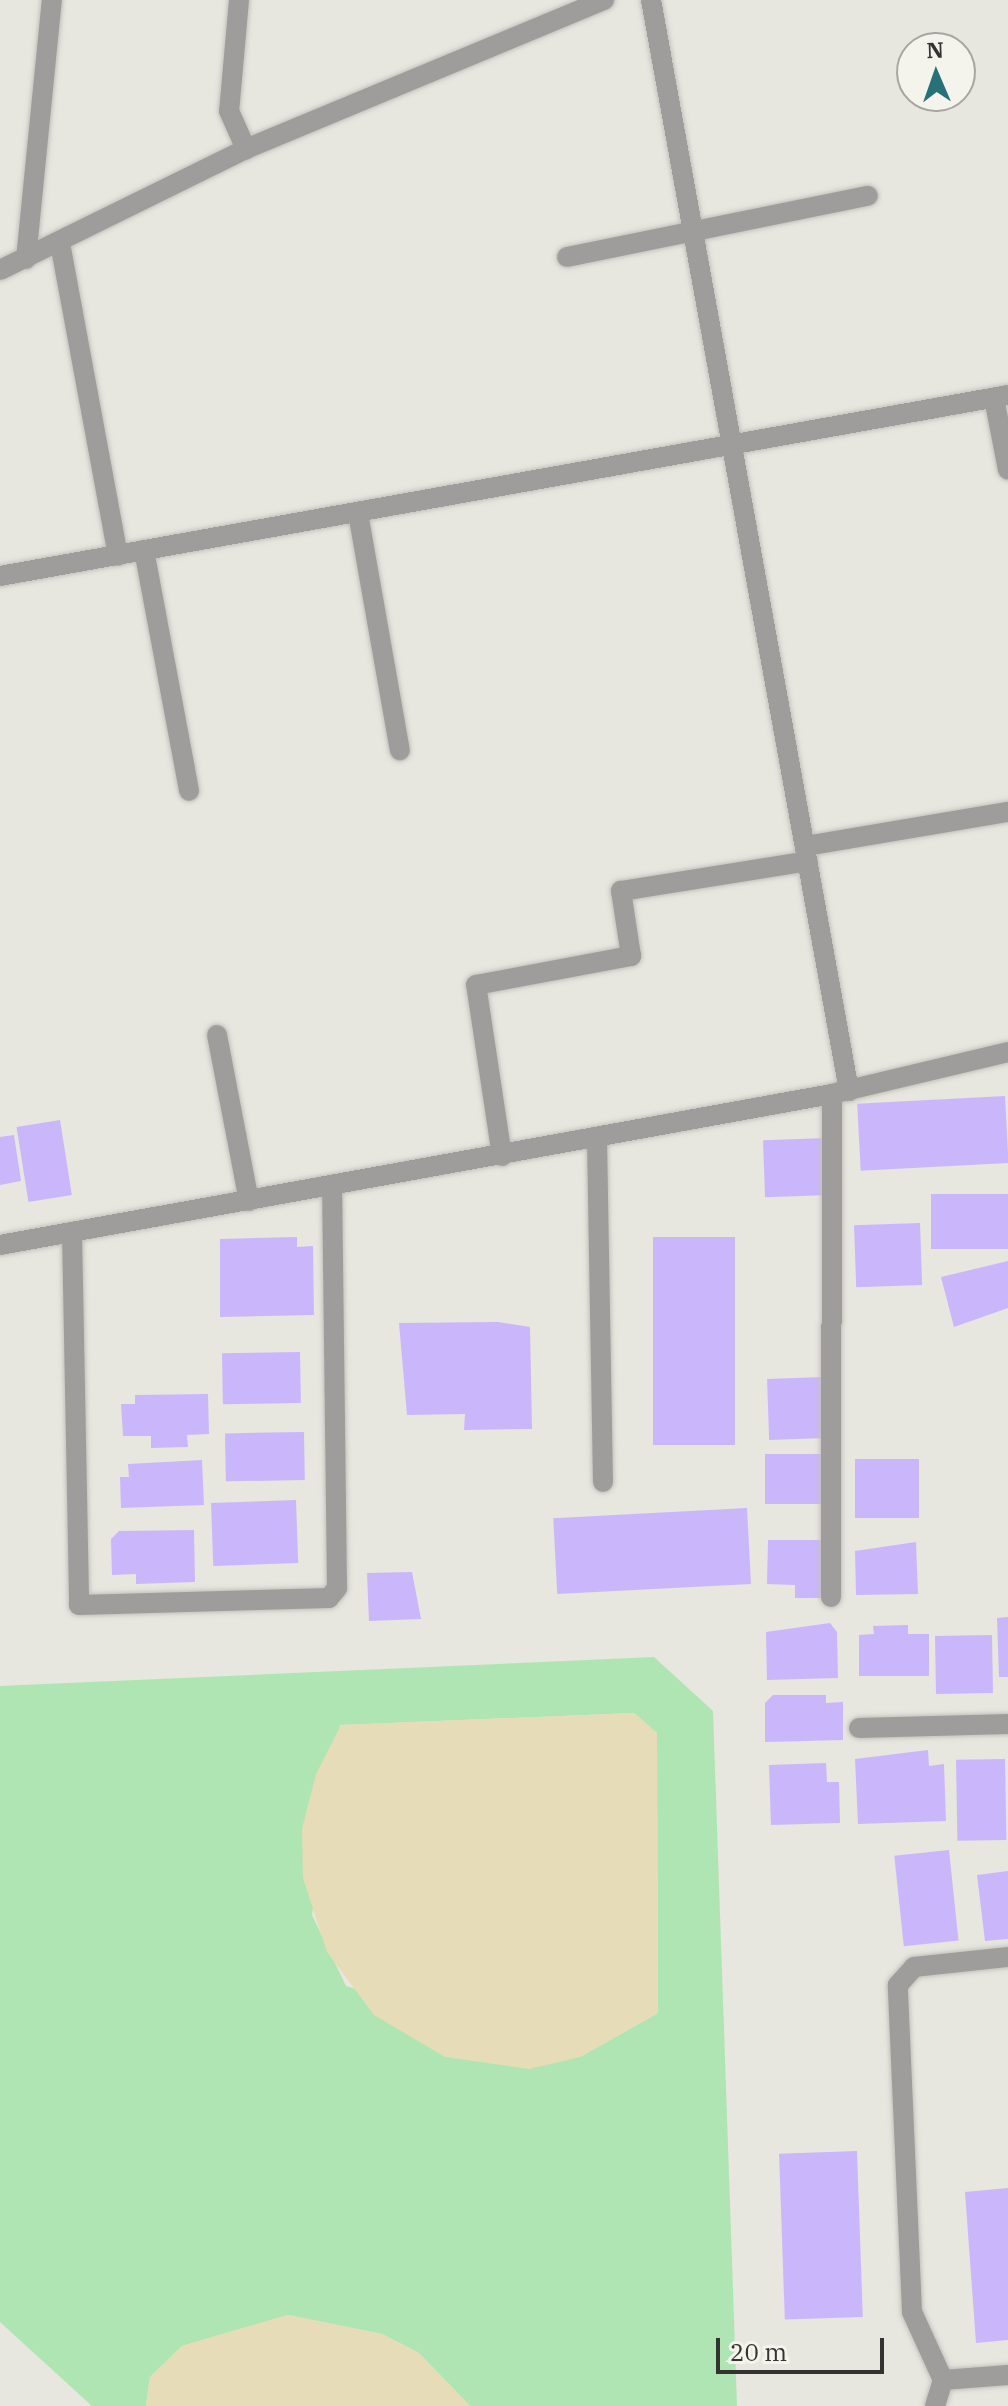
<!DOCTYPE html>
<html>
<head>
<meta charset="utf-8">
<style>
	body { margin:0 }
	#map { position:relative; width:1008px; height:2406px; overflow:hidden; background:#e7e6df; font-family:"IBM Plex Serif",serif }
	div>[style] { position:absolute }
	.green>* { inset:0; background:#afe5b2 }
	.sand>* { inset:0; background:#e6dcb7 }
	.building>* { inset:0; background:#cab7fb; transform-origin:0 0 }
	.roads { filter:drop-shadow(0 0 2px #c3c2bc) drop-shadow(0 0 2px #c3c2bc) }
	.minor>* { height:20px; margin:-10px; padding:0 10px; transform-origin:10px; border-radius:10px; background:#9f9d9b }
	span { translate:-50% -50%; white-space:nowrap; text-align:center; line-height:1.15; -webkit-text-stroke:8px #f4f3ec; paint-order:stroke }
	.north { position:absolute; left:896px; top:32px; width:80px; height:80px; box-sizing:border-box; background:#f4f3ec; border:2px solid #a7a6a1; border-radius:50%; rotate:358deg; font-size:22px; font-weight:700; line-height:32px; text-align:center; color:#343331 }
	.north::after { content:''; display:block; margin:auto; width:28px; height:36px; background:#287179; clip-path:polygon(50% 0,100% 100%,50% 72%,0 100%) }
	.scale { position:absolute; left:716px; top:2338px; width:168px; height:36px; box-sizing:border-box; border:4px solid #343331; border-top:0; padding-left:10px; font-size:24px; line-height:28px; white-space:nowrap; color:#343331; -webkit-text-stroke:6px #f4f3ec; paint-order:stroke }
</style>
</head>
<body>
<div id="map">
	<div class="green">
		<i style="clip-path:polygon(evenodd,654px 1657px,713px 1711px,737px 2406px,470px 2406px,419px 2353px,382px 2334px,288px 2315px,182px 2346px,150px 2377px,146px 2406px,92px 2406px,0 2322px,0 1686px,654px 1657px,634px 1713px,657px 1733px,658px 2013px,580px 2057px,346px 1986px,312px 1915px,340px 1725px,634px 1713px)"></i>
	</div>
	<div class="sand">
		<i style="clip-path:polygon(634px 1713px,657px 1733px,658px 2013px,580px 2057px,529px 2069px,445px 2057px,374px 2015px,327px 1952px,303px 1878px,302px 1829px,316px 1774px,341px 1725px)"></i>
		<i style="clip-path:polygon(288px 2315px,382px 2334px,419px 2353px,470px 2406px,146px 2406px,150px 2377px,182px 2346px)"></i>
	</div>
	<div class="building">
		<i style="left:1005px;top:1096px;width:67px;height:148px;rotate:87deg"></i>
		<i style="left:60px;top:1120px;width:76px;height:44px;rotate:81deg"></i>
		<i style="clip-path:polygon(14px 1135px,21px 1181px,0 1185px,0 1137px)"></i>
		<i style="left:827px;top:1138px;width:57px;height:64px;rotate:88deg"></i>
		<i style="left:1008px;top:1194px;width:55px;height:77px;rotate:90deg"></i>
		<i style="left:920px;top:1223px;width:62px;height:66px;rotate:88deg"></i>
		<i style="clip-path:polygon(297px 1237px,297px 1247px,313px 1246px,314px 1315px,220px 1317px,220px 1239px)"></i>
		<i style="left:653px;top:1237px;width:82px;height:208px"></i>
		<i style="clip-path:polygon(1008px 1261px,1008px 1308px,954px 1327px,941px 1277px)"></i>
		<i style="clip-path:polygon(498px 1322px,530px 1327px,532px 1429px,464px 1430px,465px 1414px,407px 1415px,399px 1323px)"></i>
		<i style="left:300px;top:1352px;width:51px;height:78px;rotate:89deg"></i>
		<i style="left:824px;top:1377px;width:61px;height:57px;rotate:88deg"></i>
		<i style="clip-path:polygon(208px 1394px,209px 1434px,187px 1435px,188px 1447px,151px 1448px,151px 1436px,123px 1436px,121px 1404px,135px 1404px,135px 1395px)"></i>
		<i style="left:304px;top:1432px;width:48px;height:79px;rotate:89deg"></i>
		<i style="left:765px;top:1454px;width:57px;height:50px"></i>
		<i style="left:855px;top:1459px;width:64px;height:59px"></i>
		<i style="clip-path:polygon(202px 1460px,204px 1505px,121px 1508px,120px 1477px,129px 1477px,128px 1464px)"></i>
		<i style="left:296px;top:1500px;width:63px;height:85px;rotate:88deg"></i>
		<i style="left:747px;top:1508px;width:76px;height:194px;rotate:87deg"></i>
		<i style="clip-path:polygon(194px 1530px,195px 1582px,136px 1584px,136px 1574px,112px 1575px,111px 1539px,119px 1531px)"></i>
		<i style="clip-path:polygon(768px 1540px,822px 1540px,821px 1598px,795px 1598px,795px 1585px,767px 1584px)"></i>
		<i style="clip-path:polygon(916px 1542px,918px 1594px,856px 1595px,855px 1551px)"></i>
		<i style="clip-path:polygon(412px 1572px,421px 1619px,369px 1621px,367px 1573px)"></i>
		<i style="clip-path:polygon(1008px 1617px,1008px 1677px,999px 1677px,997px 1618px)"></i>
		<i style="clip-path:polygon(830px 1623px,837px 1632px,838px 1678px,767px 1680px,766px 1632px)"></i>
		<i style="clip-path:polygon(908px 1625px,908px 1634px,929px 1634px,929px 1676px,859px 1676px,859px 1635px,874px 1634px,873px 1626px)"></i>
		<i style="left:992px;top:1635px;width:58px;height:57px;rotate:89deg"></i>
		<i style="clip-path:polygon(773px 1695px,826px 1695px,826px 1703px,843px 1702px,843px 1740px,765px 1742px,765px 1703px)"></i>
		<i style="clip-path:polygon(928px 1750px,929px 1766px,944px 1764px,946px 1821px,858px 1824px,855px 1759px)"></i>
		<i style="left:1005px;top:1759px;width:81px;height:49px;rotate:89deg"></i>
		<i style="clip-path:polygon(826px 1763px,827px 1782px,839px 1782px,840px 1823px,771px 1825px,769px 1765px)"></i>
		<i style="left:949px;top:1850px;width:91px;height:55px;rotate:84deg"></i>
		<i style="clip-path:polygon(1008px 1871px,1008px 1939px,985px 1941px,977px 1875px)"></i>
		<i style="left:857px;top:2151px;width:166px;height:78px;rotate:88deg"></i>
		<i style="clip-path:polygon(1008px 2188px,1008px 2340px,976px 2343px,965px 2192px)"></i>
	</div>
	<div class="roads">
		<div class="minor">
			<i style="left:239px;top:0;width:111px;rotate:95.1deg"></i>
			<i style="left:229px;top:111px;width:42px;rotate:65.9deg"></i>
			<i style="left:651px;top:0;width:1109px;rotate:79.71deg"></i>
			<i style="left:60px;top:243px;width:318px;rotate:79.5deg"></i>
			<i style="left:567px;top:257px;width:307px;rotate:-11.5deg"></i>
			<i style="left:26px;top:259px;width:260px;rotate:-84.3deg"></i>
			<i style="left:0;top:270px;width:274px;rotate:-26.2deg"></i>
			<i style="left:246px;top:149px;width:388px;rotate:-22.6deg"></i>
			<i style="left:994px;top:398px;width:73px;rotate:79deg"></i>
			<i style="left:358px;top:513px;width:241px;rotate:80deg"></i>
			<i style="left:144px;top:550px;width:245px;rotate:79.4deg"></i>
			<i style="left:0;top:576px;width:1024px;rotate:-10.18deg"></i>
			<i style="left:806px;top:846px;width:205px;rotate:-9.6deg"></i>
			<i style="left:217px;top:1035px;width:169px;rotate:79.1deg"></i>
			<i style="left:597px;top:1139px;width:343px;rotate:89deg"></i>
			<i style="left:502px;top:1156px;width:173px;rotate:-98.6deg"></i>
			<i style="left:476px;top:985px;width:158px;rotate:-10.6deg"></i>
			<i style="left:631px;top:956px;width:66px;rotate:-98.7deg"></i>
			<i style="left:621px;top:891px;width:189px;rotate:-9.1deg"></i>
			<i style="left:72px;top:1232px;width:373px;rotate:88.9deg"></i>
			<i style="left:79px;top:1605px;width:250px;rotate:-1.6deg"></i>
			<i style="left:329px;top:1598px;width:13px;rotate:-51deg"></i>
			<i style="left:337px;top:1588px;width:401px;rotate:-90.7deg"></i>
			<i style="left:0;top:1245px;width:846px;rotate:-10.29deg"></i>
			<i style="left:832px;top:1094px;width:181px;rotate:-13.4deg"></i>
			<i style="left:831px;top:1597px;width:503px;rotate:-89.89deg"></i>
			<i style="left:859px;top:1728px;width:149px;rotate:-1.5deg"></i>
			<i style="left:943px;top:2380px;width:75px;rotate:-114.5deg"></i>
			<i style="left:912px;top:2312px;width:327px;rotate:-92.5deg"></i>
			<i style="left:898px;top:1985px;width:24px;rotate:-48deg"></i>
			<i style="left:914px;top:1967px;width:95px;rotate:-6.1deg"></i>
			<i style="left:935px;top:2406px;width:27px;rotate:-73deg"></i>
			<i style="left:943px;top:2380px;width:65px;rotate:-4.4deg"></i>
		</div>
	</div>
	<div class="north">N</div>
	<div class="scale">20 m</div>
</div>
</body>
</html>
